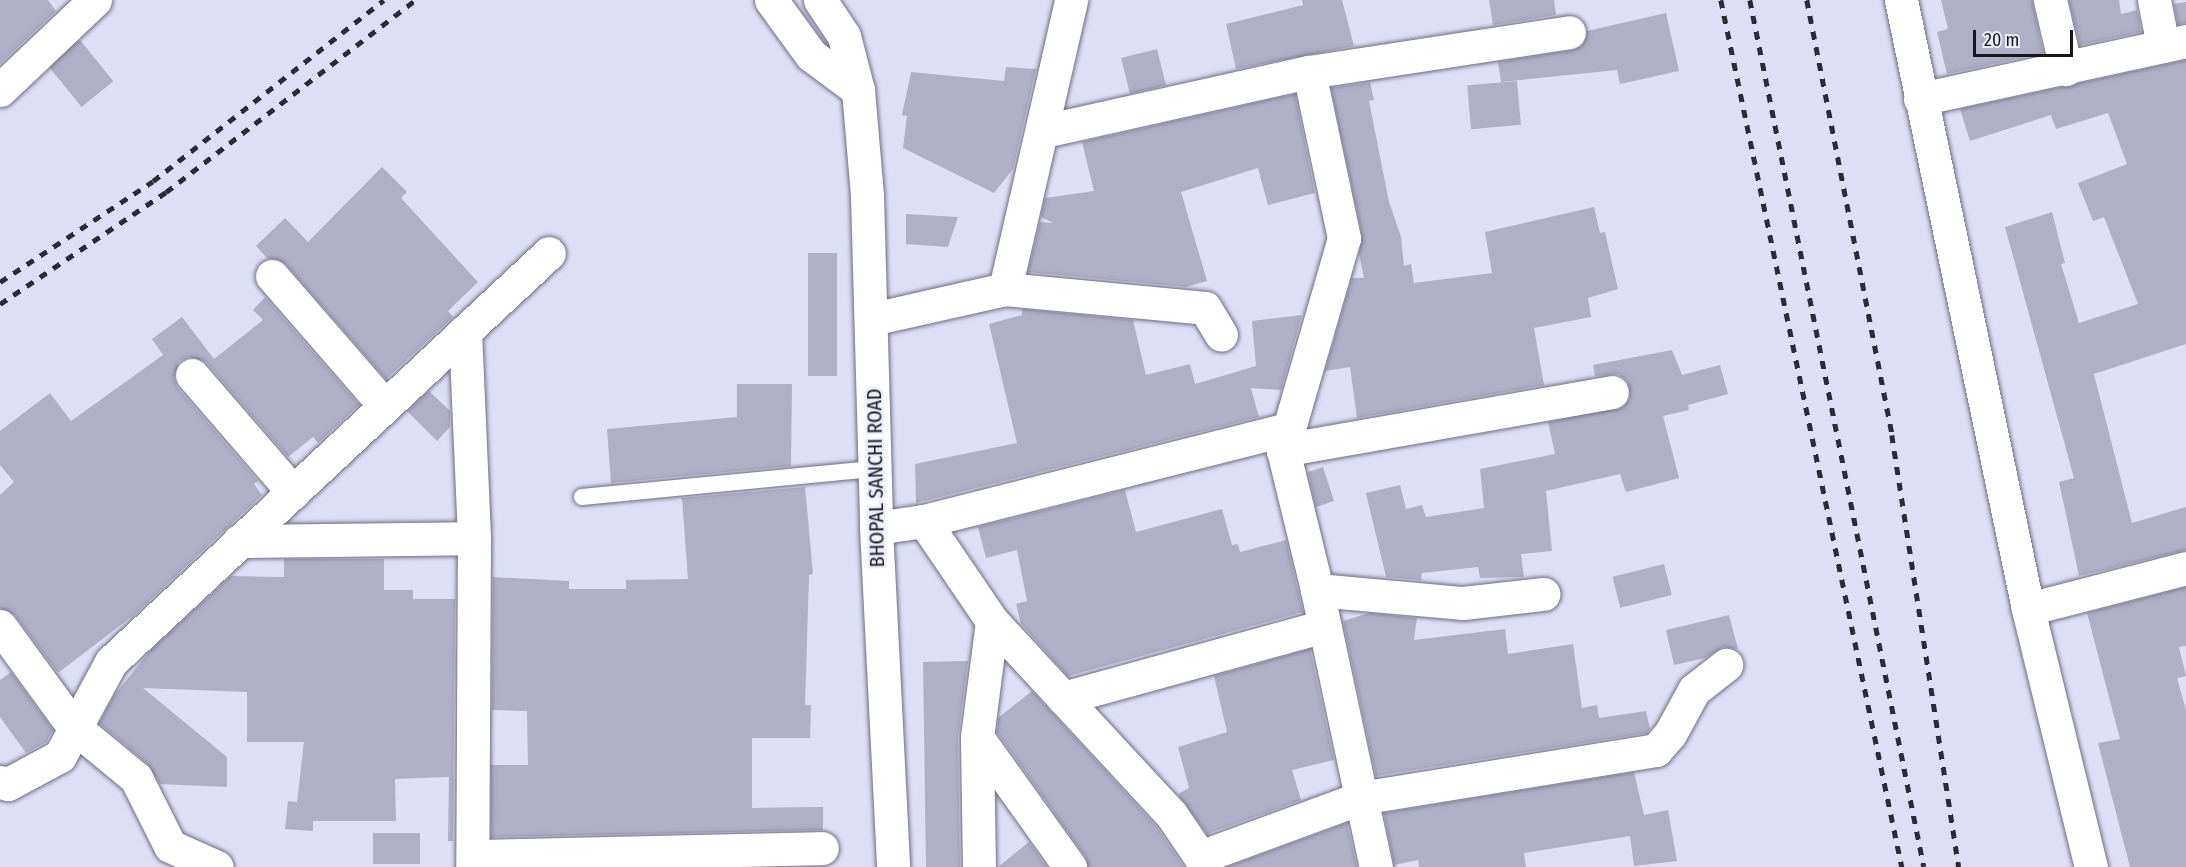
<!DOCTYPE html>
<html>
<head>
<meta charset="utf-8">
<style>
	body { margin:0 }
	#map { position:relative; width:2186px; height:867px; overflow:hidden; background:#dedff7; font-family:"Fira Sans Condensed",sans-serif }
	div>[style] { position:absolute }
	.building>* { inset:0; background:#afb0c7; transform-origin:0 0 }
	.roads { filter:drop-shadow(0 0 2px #6d6d82) drop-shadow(0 0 2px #6d6d82) }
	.lane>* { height:16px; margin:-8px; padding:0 8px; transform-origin:8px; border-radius:8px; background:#fff }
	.street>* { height:33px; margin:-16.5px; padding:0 16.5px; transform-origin:16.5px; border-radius:16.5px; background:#fff }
	.secondary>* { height:33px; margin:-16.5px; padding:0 16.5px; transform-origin:16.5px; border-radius:16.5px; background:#fff }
	.primary>* { height:33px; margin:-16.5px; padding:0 16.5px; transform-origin:16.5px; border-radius:16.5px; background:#fff }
	.rail>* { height:4.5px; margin-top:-2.25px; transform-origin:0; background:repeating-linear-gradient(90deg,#2b2b36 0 8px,transparent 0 16px) }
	span { translate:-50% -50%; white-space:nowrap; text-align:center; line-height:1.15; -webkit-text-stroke:5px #ecedfb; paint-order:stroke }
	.street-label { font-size:20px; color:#16161f }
	.scale { position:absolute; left:1973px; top:30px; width:100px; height:27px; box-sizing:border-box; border:3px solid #16161f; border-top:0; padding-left:8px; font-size:18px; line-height:21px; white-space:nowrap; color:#16161f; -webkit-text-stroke:4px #ecedfb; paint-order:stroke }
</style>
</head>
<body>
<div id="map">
	<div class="building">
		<i style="clip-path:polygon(0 0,48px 0,56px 11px,0 64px)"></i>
		<i style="clip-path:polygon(1302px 0,1342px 0,1354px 46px,1236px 69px,1226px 24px,1303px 5px)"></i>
		<i style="clip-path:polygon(1489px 0,1554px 0,1556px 15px,1493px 25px)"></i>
		<i style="clip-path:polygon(1941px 0,2032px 0,2043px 53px,1947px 74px,1937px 32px,1948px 29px)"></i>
		<i style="clip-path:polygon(2069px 0,2119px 0,2121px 14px,2137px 10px,2141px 32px,2080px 45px)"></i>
		<i style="clip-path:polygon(2186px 2px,2186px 23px,2178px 24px,2174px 4px)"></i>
		<i style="clip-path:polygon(1666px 13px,1679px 71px,1620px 84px,1617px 70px,1501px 82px,1498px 62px,1572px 50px,1581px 46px,1587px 31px)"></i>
		<i style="left:80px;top:40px;width:53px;height:41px;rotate:51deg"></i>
		<i style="left:1157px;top:49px;width:37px;height:37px;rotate:76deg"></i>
		<i style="clip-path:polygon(2186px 60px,2186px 344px,2094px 374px,2132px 523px,2186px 507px,2186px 550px,2079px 576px,2059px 482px,2074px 478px,2005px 227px,2052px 212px,2065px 263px,2061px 264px,2079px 323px,2138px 304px,2104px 217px,2093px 221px,2078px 183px,2127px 164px,2108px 113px,2056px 129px,2051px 115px,1970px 141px,1960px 109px)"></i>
		<i style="clip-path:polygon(1006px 67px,1036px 69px,1013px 169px,994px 193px,903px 148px,907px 116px,902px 115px,911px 72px,1004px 81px)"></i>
		<i style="left:1517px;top:81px;width:44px;height:50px;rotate:85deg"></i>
		<i style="clip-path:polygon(1370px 82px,1374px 100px,1369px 101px,1389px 202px,1401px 237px,1404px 266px,1411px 264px,1414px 283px,1492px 273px,1485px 232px,1594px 207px,1600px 233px,1605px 232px,1618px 289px,1588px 298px,1591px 317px,1534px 328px,1544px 385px,1357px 418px,1350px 367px,1325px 371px,1352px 278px,1364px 278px,1359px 254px,1362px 234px,1331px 88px)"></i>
		<i style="clip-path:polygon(1295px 94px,1315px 193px,1268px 205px,1258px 168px,1181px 192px,1207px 281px,1186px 287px,1028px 272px,1040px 222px,1053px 223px,1041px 217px,1045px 198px,1094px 191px,1082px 142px)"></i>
		<i style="clip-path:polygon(382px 167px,407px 192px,401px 198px,478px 282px,448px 311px,453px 317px,386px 379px,286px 264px,267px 258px,256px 246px,285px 218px,308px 242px)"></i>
		<i style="clip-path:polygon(906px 214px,958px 217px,948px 247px,906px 244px)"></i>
		<i style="left:808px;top:253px;width:29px;height:123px"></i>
		<i style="clip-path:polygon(265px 297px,359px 405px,318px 443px,313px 437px,288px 457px,206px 362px,189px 357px,179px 361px,174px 378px,177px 387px,258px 481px,254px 484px,262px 495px,134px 615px,58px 673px,15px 615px,0 608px,0 495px,14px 482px,0 465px,0 431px,50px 393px,71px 421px,163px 355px,152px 339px,182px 317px,214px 359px,263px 320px,253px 310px)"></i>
		<i style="clip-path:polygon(1022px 309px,1133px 320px,1146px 375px,1190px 364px,1195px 384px,1256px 366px,1252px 321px,1302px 315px,1281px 390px,1251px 388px,1259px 417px,916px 503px,915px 464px,1017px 443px,989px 324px,1022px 315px)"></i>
		<i style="clip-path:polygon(1672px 350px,1682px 375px,1720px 365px,1728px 394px,1688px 405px,1689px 410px,1663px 416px,1679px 478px,1626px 492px,1620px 474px,1546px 491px,1552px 551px,1521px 554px,1524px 577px,1480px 578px,1478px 567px,1422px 573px,1421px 580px,1386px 577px,1366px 493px,1400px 485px,1406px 509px,1422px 505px,1426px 517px,1484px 508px,1480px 469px,1555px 454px,1548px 422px,1624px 406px,1630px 398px,1627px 380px,1618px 374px,1595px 376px,1593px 365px)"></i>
		<i style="clip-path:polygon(737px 384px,792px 384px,791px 466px,611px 483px,607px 429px,737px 417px)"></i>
		<i style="clip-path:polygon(429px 391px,450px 411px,450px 427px,437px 441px,407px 411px)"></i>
		<i style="clip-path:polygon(1323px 467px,1334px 501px,1316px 507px,1308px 472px)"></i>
		<i style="clip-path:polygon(805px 487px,813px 574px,809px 575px,805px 705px,811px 705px,810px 738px,752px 738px,752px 808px,823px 807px,823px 830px,491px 837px,491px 765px,528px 765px,527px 711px,492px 710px,493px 577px,569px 581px,569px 589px,626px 589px,626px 580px,688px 579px,682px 498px)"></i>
		<i style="clip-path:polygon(1125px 490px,1136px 532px,1222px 509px,1232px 545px,1238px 544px,1240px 552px,1286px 540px,1303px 612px,1068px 676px,1021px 624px,1016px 604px,1027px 601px,1017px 550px,986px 558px,978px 527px)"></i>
		<i style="clip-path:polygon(284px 559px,384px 559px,384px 590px,413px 590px,413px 599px,455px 599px,453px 841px,448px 841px,449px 777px,395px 779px,396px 821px,313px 821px,313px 831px,285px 829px,288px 801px,297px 802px,304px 742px,247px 742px,247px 692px,143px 688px,227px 757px,227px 787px,160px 784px,148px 764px,99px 723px,115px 694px,151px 650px,231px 576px,284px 577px)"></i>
		<i style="left:1664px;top:564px;width:32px;height:53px;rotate:76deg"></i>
		<i style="clip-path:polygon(2186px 587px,2186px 646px,2179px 647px,2186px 676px,2177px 678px,2186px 710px,2186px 867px,2130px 867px,2098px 743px,2120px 739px,2087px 613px)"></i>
		<i style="clip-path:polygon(1369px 613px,1417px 618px,1414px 640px,1505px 629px,1508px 654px,1573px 644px,1582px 708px,1597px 705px,1599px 718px,1646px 711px,1650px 729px,1646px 733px,1376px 776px,1343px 621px)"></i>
		<i style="clip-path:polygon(1729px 615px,1738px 649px,1723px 647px,1705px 658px,1674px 665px,1666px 630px)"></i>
		<i style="clip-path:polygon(1310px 649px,1334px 760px,1292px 770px,1301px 800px,1207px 834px,1178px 794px,1189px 788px,1178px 747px,1227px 732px,1214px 676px)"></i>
		<i style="clip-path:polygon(968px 661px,958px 737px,960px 867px,926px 867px,923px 662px)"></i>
		<i style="clip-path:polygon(11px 672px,53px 730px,46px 742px,26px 753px,0 717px,0 680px)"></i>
		<i style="clip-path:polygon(1032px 691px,1156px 826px,1184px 867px,1088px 867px,1085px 856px,997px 732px,998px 718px)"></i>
		<i style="clip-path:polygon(1634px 772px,1644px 815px,1668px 810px,1677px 861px,1634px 866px,1630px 836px,1524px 853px,1526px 867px,1419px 867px,1418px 860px,1394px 865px,1384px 813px)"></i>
		<i style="clip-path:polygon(1347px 823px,1357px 867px,1227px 867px)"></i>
		<i style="left:420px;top:833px;width:31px;height:47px;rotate:90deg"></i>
		<i style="clip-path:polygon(1029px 842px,1047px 867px,998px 867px)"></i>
	</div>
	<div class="roads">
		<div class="lane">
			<i style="left:582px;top:497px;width:294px;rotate:-5.5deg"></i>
		</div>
		<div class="street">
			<i style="left:2050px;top:0;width:71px;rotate:76.9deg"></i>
			<i style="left:2154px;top:0;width:47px;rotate:78.9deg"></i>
			<i style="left:1309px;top:72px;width:170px;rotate:78.1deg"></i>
			<i style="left:1344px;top:238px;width:221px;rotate:106.1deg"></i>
			<i style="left:1283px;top:450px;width:144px;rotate:76.3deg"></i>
			<i style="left:1317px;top:590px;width:283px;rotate:78deg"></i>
			<i style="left:0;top:90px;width:131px;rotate:-43.5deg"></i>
			<i style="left:1920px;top:99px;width:272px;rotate:-12.3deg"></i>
			<i style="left:1044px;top:131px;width:271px;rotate:-12.6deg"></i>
			<i style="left:1309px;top:72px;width:263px;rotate:-8.7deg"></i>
			<i style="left:272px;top:276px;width:172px;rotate:49deg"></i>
			<i style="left:1005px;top:289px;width:296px;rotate:-77.1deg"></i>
			<i style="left:872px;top:319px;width:136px;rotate:-12.7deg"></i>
			<i style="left:1005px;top:289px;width:201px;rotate:5.4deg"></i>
			<i style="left:1205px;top:308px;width:31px;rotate:59deg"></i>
			<i style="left:465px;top:331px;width:207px;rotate:87.5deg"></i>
			<i style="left:474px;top:538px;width:329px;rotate:90.3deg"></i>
			<i style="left:192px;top:375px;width:155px;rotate:49.2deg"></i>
			<i style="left:1283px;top:450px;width:334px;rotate:-10deg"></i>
			<i style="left:924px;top:521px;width:121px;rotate:55.8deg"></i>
			<i style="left:992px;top:621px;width:263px;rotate:47.2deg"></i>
			<i style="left:1171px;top:814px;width:64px;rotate:55.8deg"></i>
			<i style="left:876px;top:528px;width:49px;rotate:-8.3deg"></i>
			<i style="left:924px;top:521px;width:375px;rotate:-14.2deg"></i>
			<i style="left:239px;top:541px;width:235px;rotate:-0.7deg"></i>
			<i style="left:1317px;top:590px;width:147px;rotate:5.1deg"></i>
			<i style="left:1463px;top:603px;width:81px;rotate:-6.4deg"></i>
			<i style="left:2028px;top:609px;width:163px;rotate:-14.5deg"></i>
			<i style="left:0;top:626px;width:124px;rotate:53.9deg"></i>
			<i style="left:73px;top:726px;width:82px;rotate:39.5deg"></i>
			<i style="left:136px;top:778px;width:76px;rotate:63.4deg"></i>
			<i style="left:170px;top:846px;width:51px;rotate:24.1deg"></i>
			<i style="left:1063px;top:698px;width:271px;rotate:-15.4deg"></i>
			<i style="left:977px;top:737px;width:160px;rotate:54.4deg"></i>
			<i style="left:0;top:782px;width:8px;rotate:14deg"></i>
			<i style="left:8px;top:784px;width:59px;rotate:-28.3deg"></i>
			<i style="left:60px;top:756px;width:107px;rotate:-61.5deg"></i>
			<i style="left:111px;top:662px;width:599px;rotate:-43.04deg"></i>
			<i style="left:473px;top:856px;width:349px;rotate:-1.3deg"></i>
			<i style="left:1200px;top:857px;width:171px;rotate:-20.2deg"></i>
			<i style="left:1360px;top:798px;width:300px;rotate:-9.2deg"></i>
			<i style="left:1656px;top:750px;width:21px;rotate:-49deg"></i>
			<i style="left:1670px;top:734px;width:50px;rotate:-61.4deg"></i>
			<i style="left:1694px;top:690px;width:41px;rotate:-38deg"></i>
			<i style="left:979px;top:867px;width:130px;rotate:-90.9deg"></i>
			<i style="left:977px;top:737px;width:117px;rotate:-82.6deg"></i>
		</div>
		<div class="secondary">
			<i style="left:1901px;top:0;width:622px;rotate:78.22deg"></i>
			<i style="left:2028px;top:609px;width:266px;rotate:76.3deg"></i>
		</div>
		<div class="primary">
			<i style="left:771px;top:0;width:68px;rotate:54deg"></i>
			<i style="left:811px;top:55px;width:59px;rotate:36.7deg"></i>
			<i style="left:820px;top:0;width:43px;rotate:56.3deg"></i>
			<i style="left:844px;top:36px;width:56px;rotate:75.5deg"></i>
			<i style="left:858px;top:90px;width:106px;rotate:85.1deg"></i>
			<i style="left:867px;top:196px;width:332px;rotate:88.4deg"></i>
			<i style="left:876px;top:528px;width:339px;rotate:87.1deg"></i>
		</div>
	</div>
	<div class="rail">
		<i style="left:1721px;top:0;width:886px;rotate:78.21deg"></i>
		<i style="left:1750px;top:0;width:884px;rotate:78.65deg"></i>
		<i style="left:1807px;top:0;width:443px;rotate:78.9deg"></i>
		<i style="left:1892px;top:435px;width:437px;rotate:81.2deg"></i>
		<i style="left:0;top:282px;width:183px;rotate:-33.4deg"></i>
		<i style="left:153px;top:181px;width:293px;rotate:-38.1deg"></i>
		<i style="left:0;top:304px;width:200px;rotate:-34deg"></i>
		<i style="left:166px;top:192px;width:314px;rotate:-37.6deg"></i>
	</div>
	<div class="street-label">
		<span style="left:876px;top:478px;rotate:-91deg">BHOPAL SANCHI ROAD</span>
	</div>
	<div class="scale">20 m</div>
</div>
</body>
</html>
